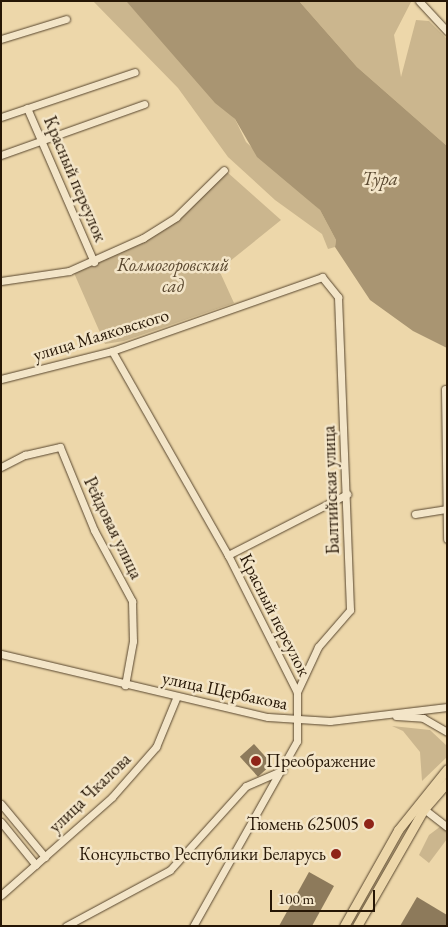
<!DOCTYPE html>
<html>
<head>
<meta charset="utf-8">
<style>
	body { margin:0 }
	#map { position:relative; width:448px; height:927px; overflow:hidden; background:#edd7aa; font-family:"EB Garamond",serif }
	div>[style] { position:absolute }
	.green>* { inset:0; background:#cbb68e }
	.water>* { inset:0; background:#a99572 }
	.building>* { inset:0; background:#8d7a5b; transform-origin:0 0 }
	.roads { filter:drop-shadow(0 0 1px #58462e) drop-shadow(0 0 1px #58462e) }
	.minor>* { height:7px; margin:-3.5px; padding:0 3.5px; transform-origin:3.5px; border-radius:3.5px; background:#f3e5c8 }
	.major>* { height:9px; margin:-4.5px; padding:0 4.5px; transform-origin:4.5px; border-radius:4.5px; background:#edd7aa }
	.dots>* { width:14px; height:14px; translate:-50% -50%; box-sizing:border-box; border:2px solid #f3e5c8; border-radius:50% }
	span { translate:-50% -50%; white-space:nowrap; text-align:center; line-height:1.15; -webkit-text-stroke:5px #f3e5c8; paint-order:stroke }
	.street-label { font-size:18px; color:#261605 }
	.park-label { font-size:18px; color:#58462e; font-style:italic }
	.poi-label { font-size:18px; color:#261605 }
	.left { translate:0 -50%; text-align:left }
	.right { translate:-100% -50%; text-align:right }
	.water-label { font-size:19px; color:#5a4931; font-style:italic }
	.frame { position:absolute; inset:0; border:2px solid #261605; pointer-events:none }
	.scale { position:absolute; left:270px; top:890px; width:105px; height:22px; box-sizing:border-box; border:2px solid #261605; border-top:0; padding-left:6px; font-size:15px; line-height:18px; white-space:nowrap; color:#261605; -webkit-text-stroke:4px #f3e5c8; paint-order:stroke }
</style>
</head>
<body>
<div id="map">
	<div class="green">
		<i style="clip-path:polygon(93px 1px,126px 1px,235px 119px,246px 142px,320px 210px,336px 240px,335px 247px,328px 249px,322px 234px,275px 200px,228px 157px,178px 88px)"></i>
		<i style="clip-path:polygon(299px 1px,411px 2px,394px 35px,401px 77px,416px 20px,429px 21px,447px 39px,447px 146px,357px 67px)"></i>
		<i style="clip-path:polygon(227px 172px,281px 220px,219px 270px,234px 303px,124px 341px,105px 344px,74px 273px,144px 242px,178px 219px)"></i>
		<i style="clip-path:polygon(392px 726px,430px 730px,447px 746px,447px 757px,422px 781px,420px 752px,403px 731px)"></i>
		<i style="clip-path:polygon(441px 826px,447px 829px,447px 839px,429px 863px,419px 855px,429px 835px)"></i>
	</div>
	<div class="water">
		<i style="clip-path:polygon(126px 1px,299px 1px,357px 67px,447px 146px,447px 348px,413px 331px,370px 300px,335px 247px,336px 240px,320px 210px,257px 157px,235px 119px,215px 103px)"></i>
	</div>
	<div class="building">
		<i style="left:254px;top:744px;width:27px;height:19px;rotate:48deg"></i>
		<i style="clip-path:polygon(309px 872px,334px 886px,312px 926px,279px 926px)"></i>
		<i style="clip-path:polygon(417px 897px,447px 915px,447px 926px,400px 926px)"></i>
	</div>
	<div class="roads">
		<div class="minor">
			<i style="left:419px;top:1px;width:41px;rotate:47deg"></i>
			<i style="left:1px;top:39px;width:68px;rotate:-17.1deg"></i>
			<i style="left:27px;top:108px;width:168px;rotate:66.5deg"></i>
			<i style="left:1px;top:117px;width:141px;rotate:-18.6deg"></i>
			<i style="left:1px;top:155px;width:152px;rotate:-19.6deg"></i>
			<i style="left:1px;top:281px;width:69px;rotate:-8.4deg"></i>
			<i style="left:69px;top:271px;width:81px;rotate:-24deg"></i>
			<i style="left:143px;top:238px;width:39px;rotate:-32deg"></i>
			<i style="left:176px;top:217px;width:67px;rotate:-44.4deg"></i>
			<i style="left:112px;top:351px;width:235px;rotate:60.4deg"></i>
			<i style="left:228px;top:555px;width:153px;rotate:63.3deg"></i>
			<i style="left:297px;top:692px;width:49px;rotate:90deg"></i>
			<i style="left:297px;top:741px;width:212px;rotate:119.3deg"></i>
			<i style="left:1px;top:379px;width:114px;rotate:-14.2deg"></i>
			<i style="left:112px;top:351px;width:223px;rotate:-19.4deg"></i>
			<i style="left:322px;top:277px;width:26px;rotate:51deg"></i>
			<i style="left:338px;top:297px;width:313px;rotate:87.8deg"></i>
			<i style="left:350px;top:610px;width:49px;rotate:130.9deg"></i>
			<i style="left:318px;top:647px;width:50px;rotate:115deg"></i>
			<i style="left:445px;top:389px;width:150px;rotate:89.2deg"></i>
			<i style="left:1px;top:467px;width:27px;rotate:-27deg"></i>
			<i style="left:25px;top:455px;width:36px;rotate:-13deg"></i>
			<i style="left:60px;top:447px;width:90px;rotate:67.7deg"></i>
			<i style="left:94px;top:530px;width:81px;rotate:61.8deg"></i>
			<i style="left:132px;top:601px;width:40px;rotate:88.6deg"></i>
			<i style="left:133px;top:641px;width:45px;rotate:100.3deg"></i>
			<i style="left:415px;top:514px;width:31px;rotate:-9deg"></i>
			<i style="left:228px;top:555px;width:134px;rotate:-27.1deg"></i>
			<i style="left:1px;top:654px;width:274px;rotate:13.3deg"></i>
			<i style="left:268px;top:717px;width:62px;rotate:3.7deg"></i>
			<i style="left:330px;top:721px;width:118px;rotate:-6.8deg"></i>
			<i style="left:396px;top:716px;width:27px;rotate:4deg"></i>
			<i style="left:423px;top:718px;width:28px;rotate:30deg"></i>
			<i style="left:1px;top:804px;width:69px;rotate:50.3deg"></i>
			<i style="left:424px;top:809px;width:29px;rotate:38deg"></i>
			<i style="left:1px;top:822px;width:55px;rotate:50.9deg"></i>
			<i style="left:1px;top:895px;width:148px;rotate:-41.4deg"></i>
			<i style="left:112px;top:797px;width:67px;rotate:-48.7deg"></i>
			<i style="left:156px;top:747px;width:55px;rotate:-67.6deg"></i>
			<i style="left:66px;top:926px;width:118px;rotate:-28.3deg"></i>
			<i style="left:170px;top:870px;width:113px;rotate:-47.9deg"></i>
			<i style="left:246px;top:786px;width:40px;rotate:-23.4deg"></i>
		</div>
		<div class="major">
			<i style="left:344px;top:926px;width:110px;rotate:-60.6deg"></i>
			<i style="left:398px;top:830px;width:78px;rotate:-51.2deg"></i>
			<i style="left:357px;top:926px;width:135px;rotate:-60.2deg"></i>
			<i style="left:424px;top:809px;width:35px;rotate:-49deg"></i>
		</div>
	</div>
	<div class="dots">
		<i style="left:256px;top:761px;background:#8f2418"></i>
		<i style="left:369px;top:824px;background:#8f2418"></i>
		<i style="left:336px;top:854px;background:#8f2418"></i>
	</div>
	<div class="street-label">
		<span style="left:75px;top:179px;rotate:67deg">Красный переулок</span>
		<span style="left:101px;top:335px;rotate:-17deg">улица Маяковского</span>
		<span style="left:331px;top:490px;rotate:-92deg">Балтийская улица</span>
		<span style="left:113px;top:528px;rotate:64deg">Рейдовая улица</span>
		<span style="left:275px;top:615px;rotate:63deg">Красный переулок</span>
		<span style="left:225px;top:691px;rotate:12deg">улица Щербакова</span>
		<span style="left:90px;top:793px;rotate:-44deg">улица Чкалова</span>
	</div>
	<div class="park-label">
		<span style="left:173px;top:276px">Колмогоровский<br>сад</span>
	</div>
	<div class="poi-label">
		<span class="left" style="left:266px;top:761px">Преображение</span>
		<span class="right" style="left:359px;top:824px">Тюмень 625005</span>
		<span class="right" style="left:326px;top:854px">Консульство Республики Беларусь</span>
	</div>
	<div class="water-label">
		<span style="left:380px;top:179px">Тура</span>
	</div>
	<div class="frame"></div>
	<div class="scale">100 m</div>
</div>
</body>
</html>
